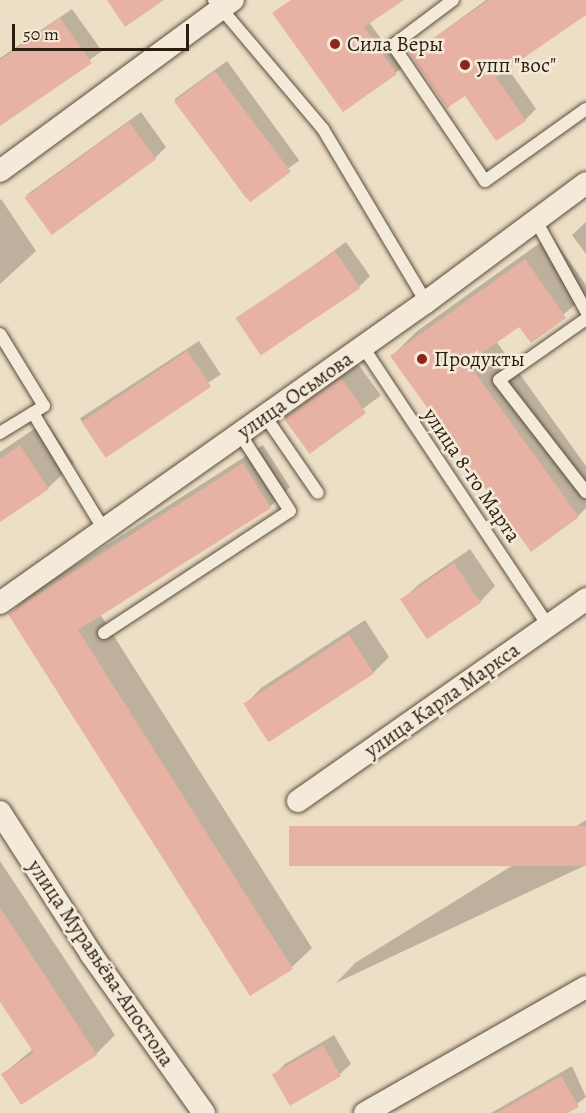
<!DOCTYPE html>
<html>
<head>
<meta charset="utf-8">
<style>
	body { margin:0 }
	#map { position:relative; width:586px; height:1113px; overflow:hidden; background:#eddec6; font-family:Alegreya,serif }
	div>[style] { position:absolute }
	.shadow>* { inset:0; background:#0003; transform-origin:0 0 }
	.building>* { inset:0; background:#e7b2a4; transform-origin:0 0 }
	.roads { filter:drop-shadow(0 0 2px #5c4e3c) drop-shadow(0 0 2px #5c4e3c) }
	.lane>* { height:12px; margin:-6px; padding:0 6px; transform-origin:6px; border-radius:6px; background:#f3eada }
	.street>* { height:22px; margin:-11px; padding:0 11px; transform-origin:11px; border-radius:11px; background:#f3eada }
	.dots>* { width:16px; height:16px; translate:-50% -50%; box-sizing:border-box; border:3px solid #f3eada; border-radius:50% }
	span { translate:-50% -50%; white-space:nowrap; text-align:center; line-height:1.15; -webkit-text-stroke:5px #f3eada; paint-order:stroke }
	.poi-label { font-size:21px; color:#2c1e0e }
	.left { translate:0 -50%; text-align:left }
	.street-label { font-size:21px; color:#2c1e0e }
	.scale { position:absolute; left:12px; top:24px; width:177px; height:27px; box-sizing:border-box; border:3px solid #2c1e0e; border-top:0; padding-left:8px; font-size:18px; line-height:21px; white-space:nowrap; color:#2c1e0e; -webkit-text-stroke:4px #f3eada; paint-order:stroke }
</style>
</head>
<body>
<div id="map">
	<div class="shadow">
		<i style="clip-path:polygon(291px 0,401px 0,369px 22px,402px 68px,343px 110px)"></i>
		<i style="clip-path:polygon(486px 0,586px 0,586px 13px,507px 67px,536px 109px,525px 120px,465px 94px,412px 54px)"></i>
		<i style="clip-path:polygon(72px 9px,102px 51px,0 125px,0 58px)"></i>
		<i style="left:227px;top:61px;width:123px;height:65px;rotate:54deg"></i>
		<i style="clip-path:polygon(141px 112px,166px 147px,155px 158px,25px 196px)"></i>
		<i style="clip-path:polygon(1px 199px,36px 251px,0 284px,0 200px)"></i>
		<i style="clip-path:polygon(586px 222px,586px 254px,572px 235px)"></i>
		<i style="clip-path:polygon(551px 235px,586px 285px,586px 296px,531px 341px,520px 325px,496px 341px,586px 466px,586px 508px,578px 516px,392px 356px,417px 331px)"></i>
		<i style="clip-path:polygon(346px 242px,370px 276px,359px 287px,238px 320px)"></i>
		<i style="left:199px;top:341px;width:40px;height:142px;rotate:57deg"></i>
		<i style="left:358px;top:364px;width:39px;height:91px;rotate:54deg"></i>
		<i style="clip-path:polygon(46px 421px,74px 463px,48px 488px,0 520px,0 452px)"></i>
		<i style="clip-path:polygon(263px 445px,290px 487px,270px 507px,100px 614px,312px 948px,292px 967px,250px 994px,10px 614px,30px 594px)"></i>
		<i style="clip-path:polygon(470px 549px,495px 586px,480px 602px,402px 600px,418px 585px)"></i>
		<i style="clip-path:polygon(365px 620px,389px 657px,373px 673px,270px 741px,246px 704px,261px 688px)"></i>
		<i style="clip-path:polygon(586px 820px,586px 865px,336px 983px,355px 963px)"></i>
		<i style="clip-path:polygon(0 861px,115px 1035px,96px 1054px,22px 1103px,3px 1074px,33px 1049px,0 999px)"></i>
		<i style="clip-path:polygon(334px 1035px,351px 1064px,340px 1074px,274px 1075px,285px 1064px)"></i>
		<i style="clip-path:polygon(572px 1066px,586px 1097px,565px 1113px,491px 1113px)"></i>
	</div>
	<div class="building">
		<i style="clip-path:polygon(107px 0,164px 0,125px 27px)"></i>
		<i style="clip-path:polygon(291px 0,404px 0,364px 27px,397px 74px,343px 112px,272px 13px)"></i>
		<i style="clip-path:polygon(489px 0,586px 0,586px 15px,496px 77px,526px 121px,496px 141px,465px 96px,447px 108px,410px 54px)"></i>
		<i style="clip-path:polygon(60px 18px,92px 63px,0 126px,0 60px)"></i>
		<i style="left:215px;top:71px;width:126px;height:51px;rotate:53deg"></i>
		<i style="left:129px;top:122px;width:46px;height:129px;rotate:54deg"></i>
		<i style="left:335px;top:251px;width:45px;height:120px;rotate:56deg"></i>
		<i style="clip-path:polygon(525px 259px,566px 318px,531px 343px,519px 327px,468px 363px,579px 517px,531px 552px,390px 356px)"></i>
		<i style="left:187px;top:351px;width:43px;height:127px;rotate:56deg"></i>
		<i style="left:341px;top:378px;width:43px;height:70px;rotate:54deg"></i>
		<i style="clip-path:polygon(20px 445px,49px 489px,0 522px,0 459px)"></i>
		<i style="clip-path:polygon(243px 463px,271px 508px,78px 630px,293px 969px,250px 996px,8px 614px)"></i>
		<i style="left:454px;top:563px;width:48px;height:65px;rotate:56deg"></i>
		<i style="left:349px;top:635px;width:46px;height:126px;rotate:57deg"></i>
		<i style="left:586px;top:826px;width:40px;height:297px;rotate:90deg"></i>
		<i style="clip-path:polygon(0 907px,97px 1055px,21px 1105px,1px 1074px,34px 1053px,0 1002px)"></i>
		<i style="left:323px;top:1045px;width:36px;height:59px;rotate:60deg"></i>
		<i style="clip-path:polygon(561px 1076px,579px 1107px,568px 1113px,497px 1113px)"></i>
	</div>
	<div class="roads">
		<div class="lane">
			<i style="left:214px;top:0;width:169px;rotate:49.8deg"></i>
			<i style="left:323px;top:129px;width:201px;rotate:59.2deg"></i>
			<i style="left:453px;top:0;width:75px;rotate:143.1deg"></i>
			<i style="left:393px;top:45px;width:164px;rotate:55.9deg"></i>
			<i style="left:485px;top:181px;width:124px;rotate:-35.5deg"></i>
			<i style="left:535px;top:219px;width:105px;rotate:61deg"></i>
			<i style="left:586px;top:319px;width:106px;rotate:145deg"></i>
			<i style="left:499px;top:380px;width:142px;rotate:52.2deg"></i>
			<i style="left:0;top:334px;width:84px;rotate:58.6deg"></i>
			<i style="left:44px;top:406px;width:52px;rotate:148.5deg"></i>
			<i style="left:363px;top:347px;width:334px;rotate:56.4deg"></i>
			<i style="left:33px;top:413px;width:137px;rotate:58.7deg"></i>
			<i style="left:265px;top:416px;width:93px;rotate:55.5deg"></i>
			<i style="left:104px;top:633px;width:222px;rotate:-33.3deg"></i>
			<i style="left:290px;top:511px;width:92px;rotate:-123deg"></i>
		</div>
		<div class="street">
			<i style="left:0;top:171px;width:289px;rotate:-36.3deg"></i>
			<i style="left:0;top:603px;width:522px;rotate:-35.24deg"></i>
			<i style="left:426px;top:302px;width:199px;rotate:-36.6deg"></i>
			<i style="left:298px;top:801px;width:352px;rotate:-35deg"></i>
			<i style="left:0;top:812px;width:169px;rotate:57.3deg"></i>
			<i style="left:91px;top:954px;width:195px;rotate:54.6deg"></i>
			<i style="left:365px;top:1113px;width:254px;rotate:-29.7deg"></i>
		</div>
	</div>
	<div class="dots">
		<i style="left:335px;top:44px;background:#8f2418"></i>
		<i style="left:465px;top:65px;background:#8f2418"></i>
		<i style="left:422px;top:359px;background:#8f2418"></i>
	</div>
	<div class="poi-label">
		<span class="left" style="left:347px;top:44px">Сила Веры</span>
		<span class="left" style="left:477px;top:65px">упп "вос"</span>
		<span class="left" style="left:434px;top:359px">Продукты</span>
	</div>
	<div class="street-label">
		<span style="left:295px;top:395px;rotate:-35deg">улица Осьмова</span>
		<span style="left:472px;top:475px;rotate:56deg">улица 8-го Марта</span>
		<span style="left:442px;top:700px;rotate:-35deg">улица Карла Маркса</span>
		<span style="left:101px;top:963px;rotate:56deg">улица Муравьёва-Апостола</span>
	</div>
	<div class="scale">50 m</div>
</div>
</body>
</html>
